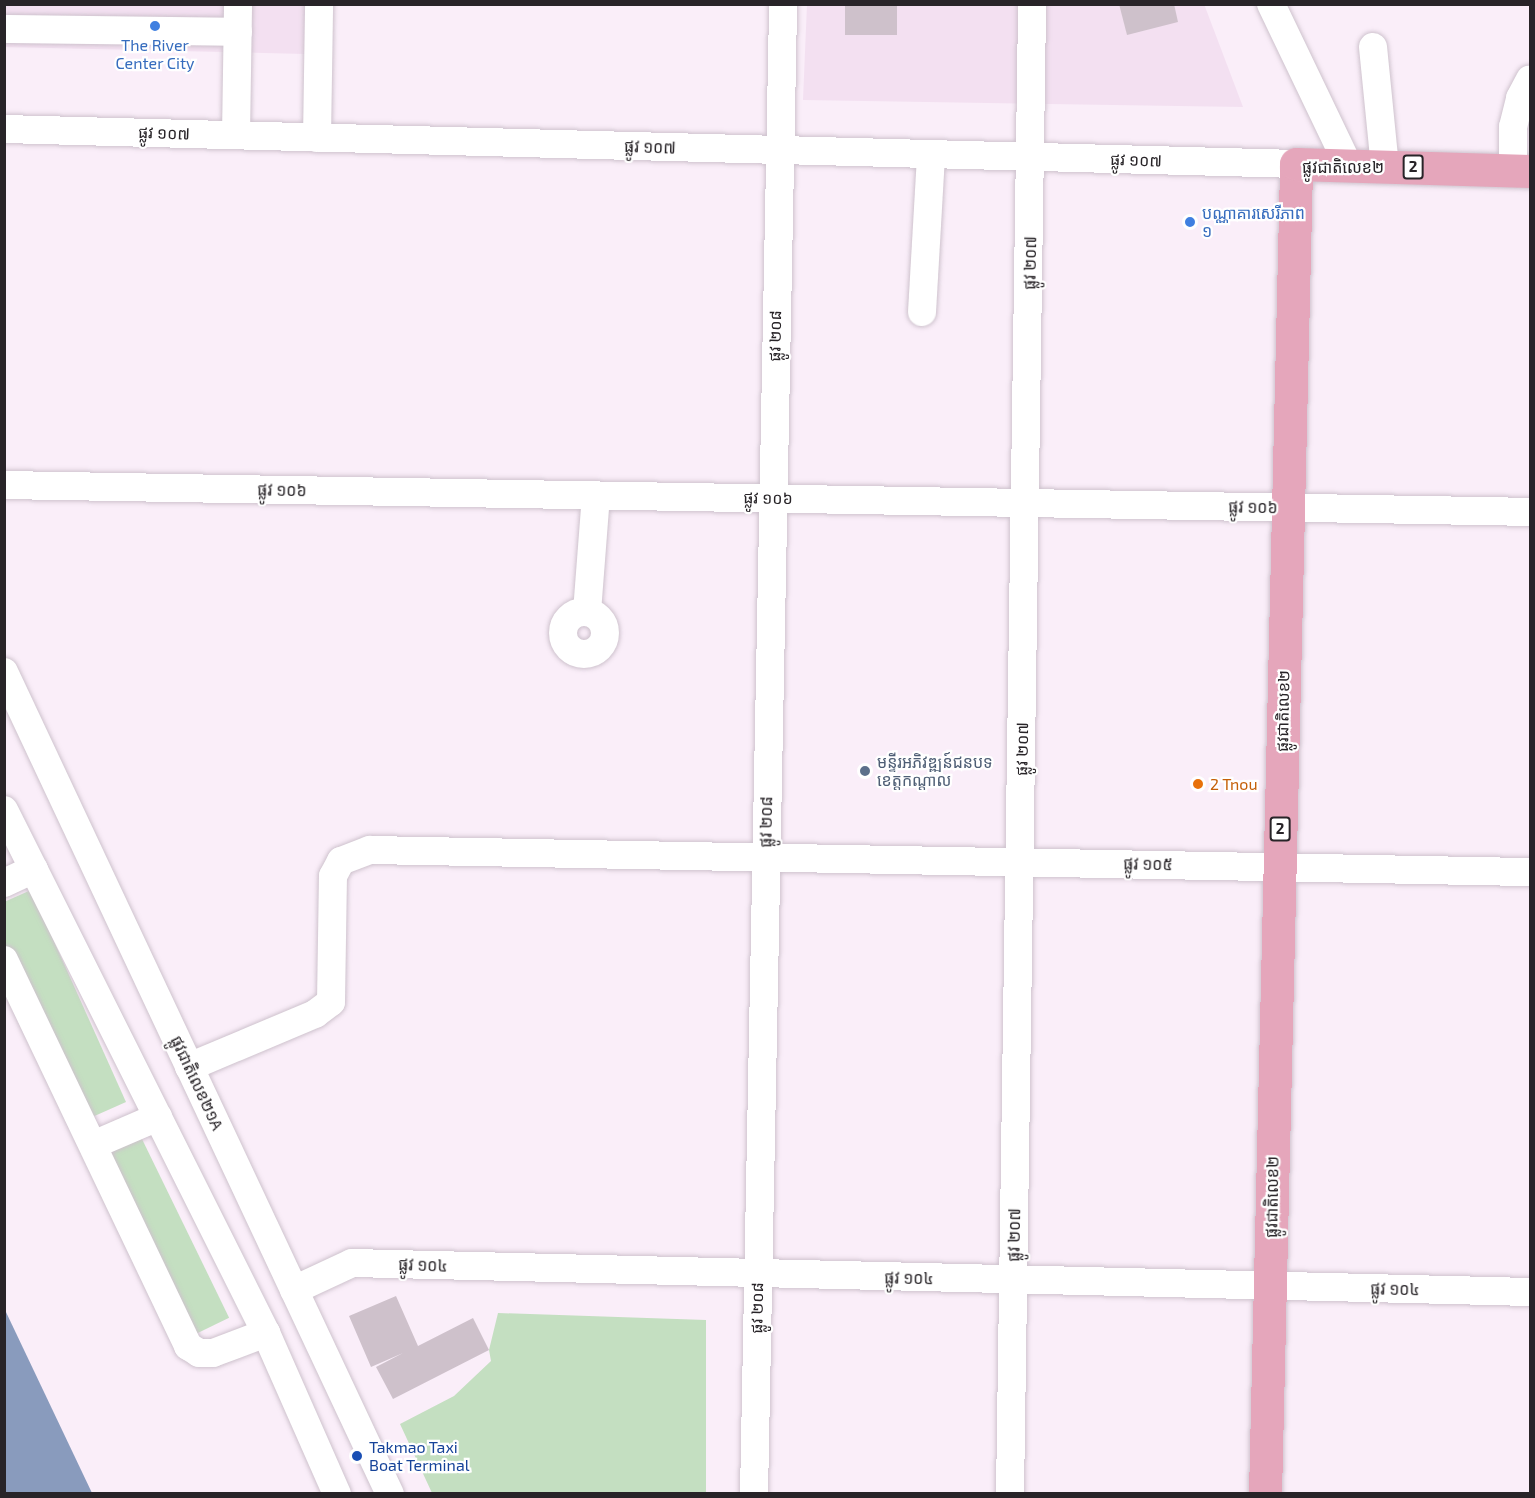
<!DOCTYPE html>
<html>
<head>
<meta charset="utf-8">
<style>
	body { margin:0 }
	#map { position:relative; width:1535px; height:1498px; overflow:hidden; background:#faeef9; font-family:"Exo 2","Noto Sans Khmer",sans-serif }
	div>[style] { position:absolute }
	.built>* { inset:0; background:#f3e0f1 }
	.green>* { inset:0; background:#c4dfc1; transform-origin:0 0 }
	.water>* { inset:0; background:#899bbd }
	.building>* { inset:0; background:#cec1cb; transform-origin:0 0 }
	.roads { filter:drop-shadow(0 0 2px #cec2cd) drop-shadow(0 0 2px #cec2cd) }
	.minor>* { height:28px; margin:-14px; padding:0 14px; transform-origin:14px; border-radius:14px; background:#fff }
	.minor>.ring { margin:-14px; padding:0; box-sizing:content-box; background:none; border:28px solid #fff; border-radius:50% }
	.major>* { height:33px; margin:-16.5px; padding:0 16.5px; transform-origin:16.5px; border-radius:16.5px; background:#e5a6bb }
	.dots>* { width:16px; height:16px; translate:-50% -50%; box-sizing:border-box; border:3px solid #fff; border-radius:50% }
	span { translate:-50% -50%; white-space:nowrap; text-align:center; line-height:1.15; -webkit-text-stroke:4.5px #fff; paint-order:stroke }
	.shield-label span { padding:2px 4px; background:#fff; border:2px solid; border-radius:4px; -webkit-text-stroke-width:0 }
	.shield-label { font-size:15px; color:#282428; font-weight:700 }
	.shop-label { font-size:16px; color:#366cbe }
	.left { translate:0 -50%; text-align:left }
	.street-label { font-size:16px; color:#282428 }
	.service-label { font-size:16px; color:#4e5e75 }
	.food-label { font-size:16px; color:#c56008 }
	.transit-label { font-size:16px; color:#164399 }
	.frame { position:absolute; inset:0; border:6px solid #282428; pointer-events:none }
</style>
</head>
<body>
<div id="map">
	<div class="built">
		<i style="clip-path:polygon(1204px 4px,1243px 107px,803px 100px,807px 5px)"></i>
		<i style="clip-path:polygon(5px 5px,305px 5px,305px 54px,5px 47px)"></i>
	</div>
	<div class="green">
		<i style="clip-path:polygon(31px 890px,126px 1102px,81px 1122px,5px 951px,4px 902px)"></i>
		<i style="left:141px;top:1137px;width:201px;height:44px;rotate:64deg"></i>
		<i style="clip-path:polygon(498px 1313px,706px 1320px,706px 1493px,432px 1493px,400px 1424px,454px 1396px,491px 1361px,489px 1350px)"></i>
	</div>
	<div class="water">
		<i style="clip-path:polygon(4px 1310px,5px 1310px,92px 1493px,5px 1493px)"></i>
	</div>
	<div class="building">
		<i style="left:845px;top:4px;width:52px;height:31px"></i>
		<i style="clip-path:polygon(1119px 4px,1174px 4px,1178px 22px,1127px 35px)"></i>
		<i style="clip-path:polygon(396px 1296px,418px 1346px,473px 1318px,489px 1350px,393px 1399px,376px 1367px,403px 1353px,371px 1367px,349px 1316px)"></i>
	</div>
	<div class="roads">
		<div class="minor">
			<i style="left:1271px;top:4px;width:178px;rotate:64.4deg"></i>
			<i style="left:4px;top:29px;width:234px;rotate:0.7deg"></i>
			<i style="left:1373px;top:47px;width:121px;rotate:84.3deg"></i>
			<i style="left:4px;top:129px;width:1292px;rotate:1.55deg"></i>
			<i style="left:236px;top:135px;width:131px;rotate:-89.1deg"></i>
			<i style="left:317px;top:138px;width:134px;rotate:-89.1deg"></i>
			<i style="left:1513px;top:170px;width:43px;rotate:-90deg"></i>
			<i style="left:1513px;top:127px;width:30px;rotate:-76deg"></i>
			<i style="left:1520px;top:98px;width:21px;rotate:-62deg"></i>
			<i style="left:922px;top:312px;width:156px;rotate:-86.7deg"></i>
			<i style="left:4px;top:485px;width:1526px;rotate:1.01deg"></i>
			<i class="ring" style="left:563px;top:612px;width:14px;height:14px"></i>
			<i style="left:587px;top:612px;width:117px;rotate:-85.6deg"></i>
			<i style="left:4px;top:672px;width:908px;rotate:64.85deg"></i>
			<i style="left:4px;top:810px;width:585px;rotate:63.39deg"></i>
			<i style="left:266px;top:1333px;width:176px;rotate:66.2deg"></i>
			<i style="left:4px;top:883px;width:33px;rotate:-25deg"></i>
			<i style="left:4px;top:960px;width:428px;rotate:64.5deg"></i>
			<i style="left:188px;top:1346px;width:13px;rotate:32deg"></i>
			<i style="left:199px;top:1353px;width:14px"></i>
			<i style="left:213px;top:1353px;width:57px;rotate:-20.7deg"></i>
			<i style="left:189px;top:1067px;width:137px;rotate:-22.8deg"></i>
			<i style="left:315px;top:1014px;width:20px;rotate:-37deg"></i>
			<i style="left:331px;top:1002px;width:126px;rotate:-89.1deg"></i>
			<i style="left:333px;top:876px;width:17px;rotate:-62deg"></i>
			<i style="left:341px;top:861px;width:31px;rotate:-21deg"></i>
			<i style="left:370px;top:850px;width:1160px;rotate:1.09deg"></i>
			<i style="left:93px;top:1145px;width:71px;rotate:-23.3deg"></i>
			<i style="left:294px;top:1290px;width:64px;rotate:-25deg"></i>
			<i style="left:352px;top:1263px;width:1178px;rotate:1.41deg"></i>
			<i style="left:754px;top:1494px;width:1490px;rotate:-88.88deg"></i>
			<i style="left:1010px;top:1494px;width:1490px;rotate:-89.15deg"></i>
		</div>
		<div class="major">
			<i style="left:1265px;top:1494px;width:1330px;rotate:-88.66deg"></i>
			<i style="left:1296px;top:164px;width:234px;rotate:1.7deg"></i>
		</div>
	</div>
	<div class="dots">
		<i style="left:155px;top:26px;background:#3f7fe0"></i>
		<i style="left:1190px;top:222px;background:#3f7fe0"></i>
		<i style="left:865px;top:771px;background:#5c6f8a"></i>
		<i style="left:1198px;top:784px;background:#e8710a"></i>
		<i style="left:357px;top:1456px;background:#1a4fb4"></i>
	</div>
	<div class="shield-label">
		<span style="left:1413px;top:167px">2</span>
		<span style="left:1280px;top:829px">2</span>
	</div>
	<div class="shop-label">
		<span style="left:155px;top:54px">The River<br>Center City</span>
		<span class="left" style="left:1202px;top:222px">បណ្ណាគារសេរីភាព<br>១</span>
	</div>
	<div class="street-label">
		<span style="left:164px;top:133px;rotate:2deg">ផ្លូវ ១០៧</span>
		<span style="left:650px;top:147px;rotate:2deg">ផ្លូវ ១០៧</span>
		<span style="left:1136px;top:160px;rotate:2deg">ផ្លូវ ១០៧</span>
		<span style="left:1343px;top:167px">ផ្លូវជាតិលេខ២</span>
		<span style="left:1030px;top:263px;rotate:-89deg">ផ្លូវ ២០៧</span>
		<span style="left:775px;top:336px;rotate:-89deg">ផ្លូវ ២០៨</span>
		<span style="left:282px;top:490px;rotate:1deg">ផ្លូវ ១០៦</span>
		<span style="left:768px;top:498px;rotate:1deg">ផ្លូវ ១០៦</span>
		<span style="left:1253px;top:507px;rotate:1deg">ផ្លូវ ១០៦</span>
		<span style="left:1283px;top:711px;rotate:-89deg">ផ្លូវជាតិលេខ២</span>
		<span style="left:1022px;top:749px;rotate:-89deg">ផ្លូវ ២០៧</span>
		<span style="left:766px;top:822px;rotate:-89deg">ផ្លូវ ២០៨</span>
		<span style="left:1148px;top:864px;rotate:1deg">ផ្លូវ ១០៥</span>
		<span style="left:197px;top:1083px;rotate:65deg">ផ្លូវជាតិលេខ២១A</span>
		<span style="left:1272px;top:1197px;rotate:-89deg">ផ្លូវជាតិលេខ២</span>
		<span style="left:1014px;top:1235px;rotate:-89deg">ផ្លូវ ២០៧</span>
		<span style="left:423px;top:1265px;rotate:2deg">ផ្លូវ ១០៤</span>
		<span style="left:909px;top:1278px;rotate:1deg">ផ្លូវ ១០៤</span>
		<span style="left:1395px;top:1289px;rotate:1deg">ផ្លូវ ១០៤</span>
		<span style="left:757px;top:1308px;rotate:-89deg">ផ្លូវ ២០៨</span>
	</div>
	<div class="service-label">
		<span class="left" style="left:877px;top:771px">មន្ទីរអភិវឌ្ឍន៍ជនបទ<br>ខេត្តកណ្តាល</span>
	</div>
	<div class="food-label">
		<span class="left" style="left:1210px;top:784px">2 Tnou</span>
	</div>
	<div class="transit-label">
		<span class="left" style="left:369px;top:1456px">Takmao Taxi<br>Boat Terminal</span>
	</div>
	<div class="frame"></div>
</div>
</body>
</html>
